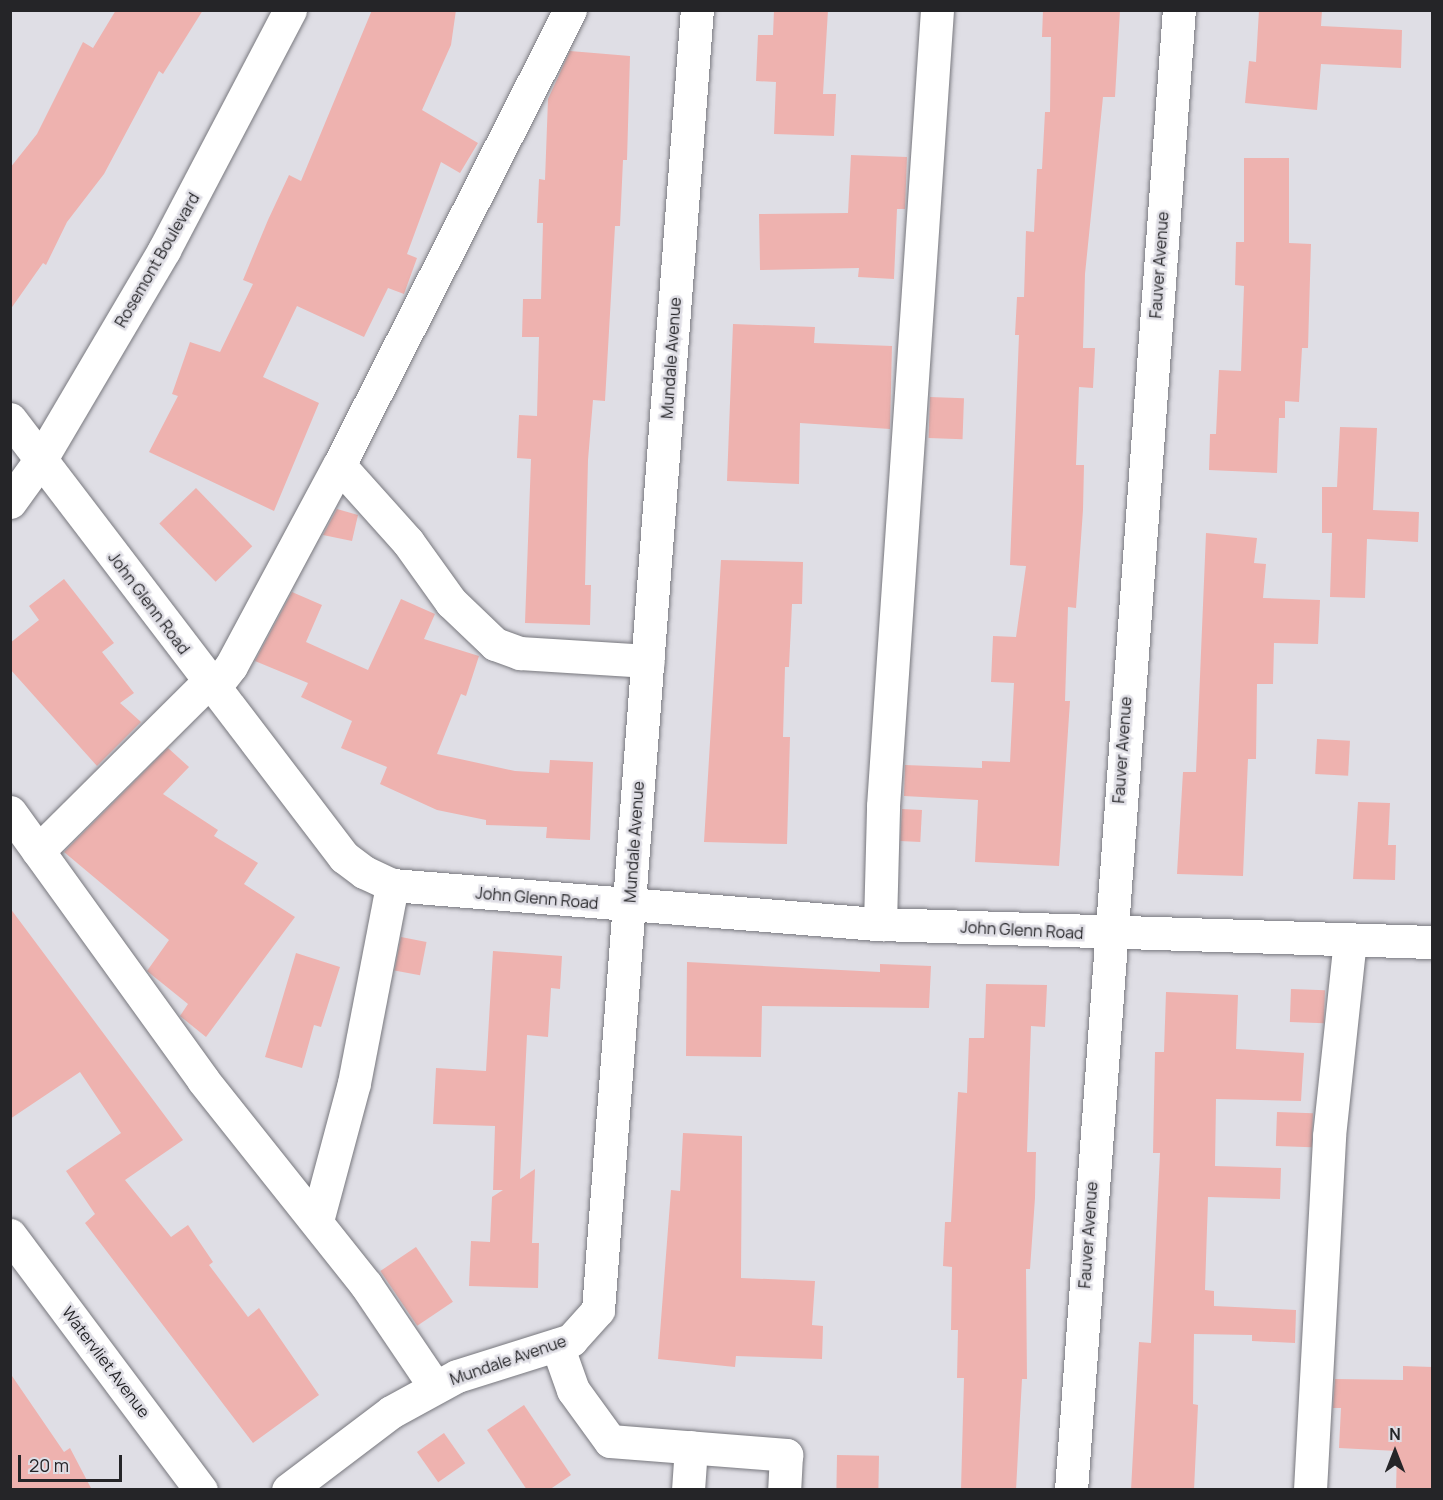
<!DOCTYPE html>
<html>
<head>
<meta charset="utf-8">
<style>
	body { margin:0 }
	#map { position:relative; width:1443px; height:1500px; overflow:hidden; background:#dfdee5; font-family:Manrope,sans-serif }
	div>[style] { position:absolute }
	.building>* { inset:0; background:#eeb2af; transform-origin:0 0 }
	.roads { filter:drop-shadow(0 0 2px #78787e) drop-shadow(0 0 2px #78787e) }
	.minor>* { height:33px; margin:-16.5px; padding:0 16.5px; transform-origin:16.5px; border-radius:16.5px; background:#fff }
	span { translate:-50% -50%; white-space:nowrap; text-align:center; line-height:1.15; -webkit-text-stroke:5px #dfdee5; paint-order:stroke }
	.street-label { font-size:16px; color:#252528 }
	.frame { position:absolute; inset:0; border:12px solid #252528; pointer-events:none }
	.north { position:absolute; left:1365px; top:1422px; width:60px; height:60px; -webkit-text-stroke:4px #dfdee5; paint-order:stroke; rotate:0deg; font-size:16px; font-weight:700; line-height:24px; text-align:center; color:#252528 }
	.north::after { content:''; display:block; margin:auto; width:21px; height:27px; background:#252528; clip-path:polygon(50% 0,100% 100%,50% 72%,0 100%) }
	.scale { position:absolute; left:18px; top:1455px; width:104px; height:27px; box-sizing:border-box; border:3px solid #252528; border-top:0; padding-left:8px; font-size:18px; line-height:21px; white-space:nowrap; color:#252528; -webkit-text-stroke:4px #dfdee5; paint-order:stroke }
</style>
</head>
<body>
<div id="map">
	<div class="building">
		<i style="clip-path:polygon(116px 10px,203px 10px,163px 74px,159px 71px,104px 174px,67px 222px,46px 265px,43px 263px,10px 310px,10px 168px,37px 134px,83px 42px,93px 48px)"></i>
		<i style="clip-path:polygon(372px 10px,456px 10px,451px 45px,422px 110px,478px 143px,460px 173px,441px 162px,407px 254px,417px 258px,404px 294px,388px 288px,364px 337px,297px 306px,263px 377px,319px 403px,274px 511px,149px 452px,178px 396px,172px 394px,190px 342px,220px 352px,253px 284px,243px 280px,268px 220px,289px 175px,301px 181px)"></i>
		<i style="clip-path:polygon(774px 10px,828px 10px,823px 94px,836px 94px,834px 136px,774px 134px,776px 82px,756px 81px,758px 35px,773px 35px)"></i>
		<i style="clip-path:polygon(1043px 10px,1120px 10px,1115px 97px,1103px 97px,1085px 274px,1083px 348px,1095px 348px,1093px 388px,1079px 387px,1076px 465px,1084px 465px,1083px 510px,1076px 608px,1068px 607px,1065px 701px,1070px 701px,1059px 866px,975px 862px,978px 800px,904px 796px,905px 765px,982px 768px,982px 761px,1010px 762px,1014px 683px,991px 682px,993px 636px,1016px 637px,1026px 566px,1010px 565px,1019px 335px,1015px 335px,1017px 297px,1024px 297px,1026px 231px,1034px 232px,1037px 169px,1042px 169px,1045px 112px,1050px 112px,1051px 37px,1042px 37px)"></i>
		<i style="clip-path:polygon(1259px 10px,1322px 10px,1321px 26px,1402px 30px,1401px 68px,1321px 64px,1317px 110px,1245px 103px,1249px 61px,1256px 62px)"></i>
		<i style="clip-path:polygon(570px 51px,630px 56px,627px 160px,623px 160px,620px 226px,615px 226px,605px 401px,593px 400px,588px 460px,585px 585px,591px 585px,590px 625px,525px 623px,531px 459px,517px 458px,519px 415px,537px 416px,539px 337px,522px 337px,523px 299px,541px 299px,543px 223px,537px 223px,539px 179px,545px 180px,548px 99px)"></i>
		<i style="clip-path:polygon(851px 155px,907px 157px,905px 209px,897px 209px,894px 279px,858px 277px,859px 268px,760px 270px,759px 214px,848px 213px)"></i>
		<i style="clip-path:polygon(1244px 158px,1289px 158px,1289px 243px,1311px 244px,1308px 348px,1302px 348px,1299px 402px,1285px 401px,1285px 418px,1279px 418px,1277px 473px,1209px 470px,1210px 434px,1216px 434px,1219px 370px,1241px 371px,1244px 286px,1235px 285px,1236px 242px,1244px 242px)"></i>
		<i style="clip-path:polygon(733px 324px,815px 327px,814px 343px,892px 346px,890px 429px,800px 423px,799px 484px,727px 481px)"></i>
		<i style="left:930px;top:397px;width:34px;height:41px;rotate:2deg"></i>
		<i style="clip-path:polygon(1340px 427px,1377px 428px,1373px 510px,1419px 512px,1418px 542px,1367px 539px,1365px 598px,1330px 597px,1332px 533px,1322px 533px,1322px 487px,1337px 487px)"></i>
		<i style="left:196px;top:488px;width:81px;height:51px;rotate:46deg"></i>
		<i style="clip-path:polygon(337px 509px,358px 515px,352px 541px,323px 535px)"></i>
		<i style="clip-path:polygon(1206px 533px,1257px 538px,1254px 563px,1266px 564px,1263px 598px,1320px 600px,1318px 644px,1274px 643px,1273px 684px,1257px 684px,1256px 759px,1248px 759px,1243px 876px,1177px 874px,1183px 772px,1196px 772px)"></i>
		<i style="clip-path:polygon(721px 560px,803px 562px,802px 604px,792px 604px,789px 667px,785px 667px,783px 737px,790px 737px,787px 844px,704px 842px)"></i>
		<i style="clip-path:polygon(64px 579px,114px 643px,102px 652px,134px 693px,120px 703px,141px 722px,97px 766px,10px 669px,10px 643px,39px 620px,29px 606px)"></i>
		<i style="clip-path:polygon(292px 592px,322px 605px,306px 642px,368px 670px,401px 599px,435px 614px,424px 639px,479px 656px,466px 696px,461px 694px,437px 754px,515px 771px,549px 773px,550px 760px,593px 762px,590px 840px,546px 838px,547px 827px,486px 825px,486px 820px,437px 810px,380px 784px,387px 767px,341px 748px,352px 721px,301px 697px,308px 683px,255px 661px)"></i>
		<i style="left:1317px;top:739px;width:33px;height:35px;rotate:3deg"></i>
		<i style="clip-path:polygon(168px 748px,189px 767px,163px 794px,218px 830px,214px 836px,258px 863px,244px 884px,295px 917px,206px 1037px,180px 1016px,188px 1004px,147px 971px,169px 940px,64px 852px)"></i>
		<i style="clip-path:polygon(1358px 802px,1390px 803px,1388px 845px,1396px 845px,1395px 880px,1353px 879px)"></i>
		<i style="left:902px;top:809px;width:20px;height:32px;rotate:3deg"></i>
		<i style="clip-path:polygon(10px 908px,183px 1140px,125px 1180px,171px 1237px,188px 1225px,213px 1262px,209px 1265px,248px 1317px,259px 1308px,319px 1395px,253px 1443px,85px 1223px,95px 1214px,66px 1171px,121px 1133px,80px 1072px,10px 1119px)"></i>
		<i style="left:401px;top:937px;width:26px;height:34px;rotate:11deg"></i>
		<i style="clip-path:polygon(493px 951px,562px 956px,560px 989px,551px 988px,548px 1037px,527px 1035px,520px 1179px,535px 1169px,532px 1243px,539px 1243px,538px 1288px,469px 1286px,471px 1241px,490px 1242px,492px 1197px,503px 1190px,493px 1190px,495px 1126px,433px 1124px,436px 1068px,486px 1071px)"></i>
		<i style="clip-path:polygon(296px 953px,340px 967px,321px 1027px,314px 1025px,302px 1068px,265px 1057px)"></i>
		<i style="clip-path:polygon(687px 962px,880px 972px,880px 964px,931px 966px,929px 1008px,762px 1006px,761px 1057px,686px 1056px)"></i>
		<i style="clip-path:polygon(986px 984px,1047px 985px,1045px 1027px,1031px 1026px,1027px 1152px,1036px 1152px,1035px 1198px,1030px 1269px,1026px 1269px,1027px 1379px,1022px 1379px,1016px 1490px,961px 1490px,964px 1378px,957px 1378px,958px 1330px,951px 1330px,952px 1267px,943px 1266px,945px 1222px,951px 1222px,958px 1092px,967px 1093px,969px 1038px,984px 1038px)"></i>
		<i style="left:1291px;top:989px;width:34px;height:33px;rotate:2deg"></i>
		<i style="clip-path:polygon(1166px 992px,1238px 995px,1236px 1049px,1304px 1053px,1301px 1101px,1216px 1099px,1215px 1166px,1281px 1168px,1280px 1199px,1208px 1197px,1205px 1290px,1214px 1291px,1214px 1306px,1296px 1310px,1295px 1343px,1252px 1341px,1252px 1335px,1194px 1334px,1193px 1404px,1198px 1405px,1194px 1490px,1131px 1490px,1139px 1342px,1151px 1343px,1160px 1153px,1153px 1153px,1155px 1052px,1164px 1052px)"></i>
		<i style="left:1277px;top:1112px;width:36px;height:34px;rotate:2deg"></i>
		<i style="clip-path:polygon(683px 1133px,742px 1136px,741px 1278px,815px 1281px,812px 1325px,823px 1326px,822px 1359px,736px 1356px,735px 1367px,658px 1359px,671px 1190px,680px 1191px)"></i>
		<i style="left:416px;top:1247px;width:66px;height:43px;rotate:56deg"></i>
		<i style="clip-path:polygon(1403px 1366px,1432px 1367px,1432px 1490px,1396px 1490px,1397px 1451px,1339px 1448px,1341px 1408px,1333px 1408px,1335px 1379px,1403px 1380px)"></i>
		<i style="clip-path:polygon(10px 1373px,64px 1452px,70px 1448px,92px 1490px,10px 1490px)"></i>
		<i style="clip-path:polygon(524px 1405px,571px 1475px,549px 1490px,527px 1490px,487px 1430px)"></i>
		<i style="left:444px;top:1433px;width:37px;height:33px;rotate:55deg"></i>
		<i style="left:837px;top:1455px;width:42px;height:35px;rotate:1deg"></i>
	</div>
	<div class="roads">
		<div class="minor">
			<i style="left:10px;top:419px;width:551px;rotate:52.67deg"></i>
			<i style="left:344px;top:857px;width:25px;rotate:37deg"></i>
			<i style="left:364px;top:872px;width:31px;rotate:25deg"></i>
			<i style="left:392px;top:885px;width:490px;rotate:4.6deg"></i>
			<i style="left:880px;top:924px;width:552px;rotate:1.87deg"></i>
			<i style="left:339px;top:465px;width:103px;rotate:48.1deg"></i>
			<i style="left:408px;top:542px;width:74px;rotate:54.4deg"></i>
			<i style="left:451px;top:602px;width:61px;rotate:43.7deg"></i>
			<i style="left:495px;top:644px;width:27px;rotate:20deg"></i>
			<i style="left:520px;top:653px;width:128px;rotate:3.6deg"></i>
			<i style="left:10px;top:502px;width:53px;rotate:-54.2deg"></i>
			<i style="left:41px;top:459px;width:243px;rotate:-59.5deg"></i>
			<i style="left:164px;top:250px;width:271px;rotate:-62.3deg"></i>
			<i style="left:213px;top:689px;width:29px;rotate:-52deg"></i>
			<i style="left:231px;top:666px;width:228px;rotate:-61.8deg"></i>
			<i style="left:339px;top:465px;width:510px;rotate:-63.08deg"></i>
			<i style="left:10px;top:812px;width:330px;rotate:54.2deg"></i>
			<i style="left:203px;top:1080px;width:262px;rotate:51.5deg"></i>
			<i style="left:366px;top:1285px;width:123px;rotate:55.9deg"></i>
			<i style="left:38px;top:851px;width:240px;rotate:-44.8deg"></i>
			<i style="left:880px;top:924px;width:118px;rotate:-88.5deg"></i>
			<i style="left:883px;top:806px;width:798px;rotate:-86.12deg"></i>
			<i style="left:317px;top:1221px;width:143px;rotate:-75deg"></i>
			<i style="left:354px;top:1083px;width:202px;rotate:-79.1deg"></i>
			<i style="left:10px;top:1235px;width:319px;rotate:53.2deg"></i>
			<i style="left:557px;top:1345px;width:48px;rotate:70.4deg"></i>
			<i style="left:573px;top:1390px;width:63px;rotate:54deg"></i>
			<i style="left:610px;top:1441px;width:177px;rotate:4.5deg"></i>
			<i style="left:786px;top:1455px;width:35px;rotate:93deg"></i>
			<i style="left:288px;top:1490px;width:129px;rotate:-37.1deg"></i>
			<i style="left:391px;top:1412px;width:75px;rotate:-28.6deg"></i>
			<i style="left:457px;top:1376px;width:120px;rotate:-17.5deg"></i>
			<i style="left:571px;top:1340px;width:40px;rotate:-48deg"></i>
			<i style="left:598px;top:1310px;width:1304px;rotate:-85.65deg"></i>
			<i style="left:688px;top:1490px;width:43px;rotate:-86deg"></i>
			<i style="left:1071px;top:1490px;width:1484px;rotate:-85.83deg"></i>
			<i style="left:1310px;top:1490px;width:355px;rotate:-86.9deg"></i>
			<i style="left:1329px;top:1136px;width:196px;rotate:-83.9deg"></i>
		</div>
	</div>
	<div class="street-label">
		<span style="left:157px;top:260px;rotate:-60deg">Rosemont Boulevard</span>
		<span style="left:1159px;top:265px;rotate:-86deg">Fauver Avenue</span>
		<span style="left:671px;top:358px;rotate:-86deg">Mundale Avenue</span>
		<span style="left:149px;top:603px;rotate:53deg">John Glenn Road</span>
		<span style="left:1122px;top:750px;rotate:-86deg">Fauver Avenue</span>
		<span style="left:634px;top:842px;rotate:-86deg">Mundale Avenue</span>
		<span style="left:537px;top:898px;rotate:5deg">John Glenn Road</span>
		<span style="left:1022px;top:930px;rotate:3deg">John Glenn Road</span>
		<span style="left:1088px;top:1235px;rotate:-86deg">Fauver Avenue</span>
		<span style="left:508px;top:1360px;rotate:-19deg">Mundale Avenue</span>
		<span style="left:106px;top:1362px;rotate:53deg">Watervliet Avenue</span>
	</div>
	<div class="frame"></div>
	<div class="north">N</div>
	<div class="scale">20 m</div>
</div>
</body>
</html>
